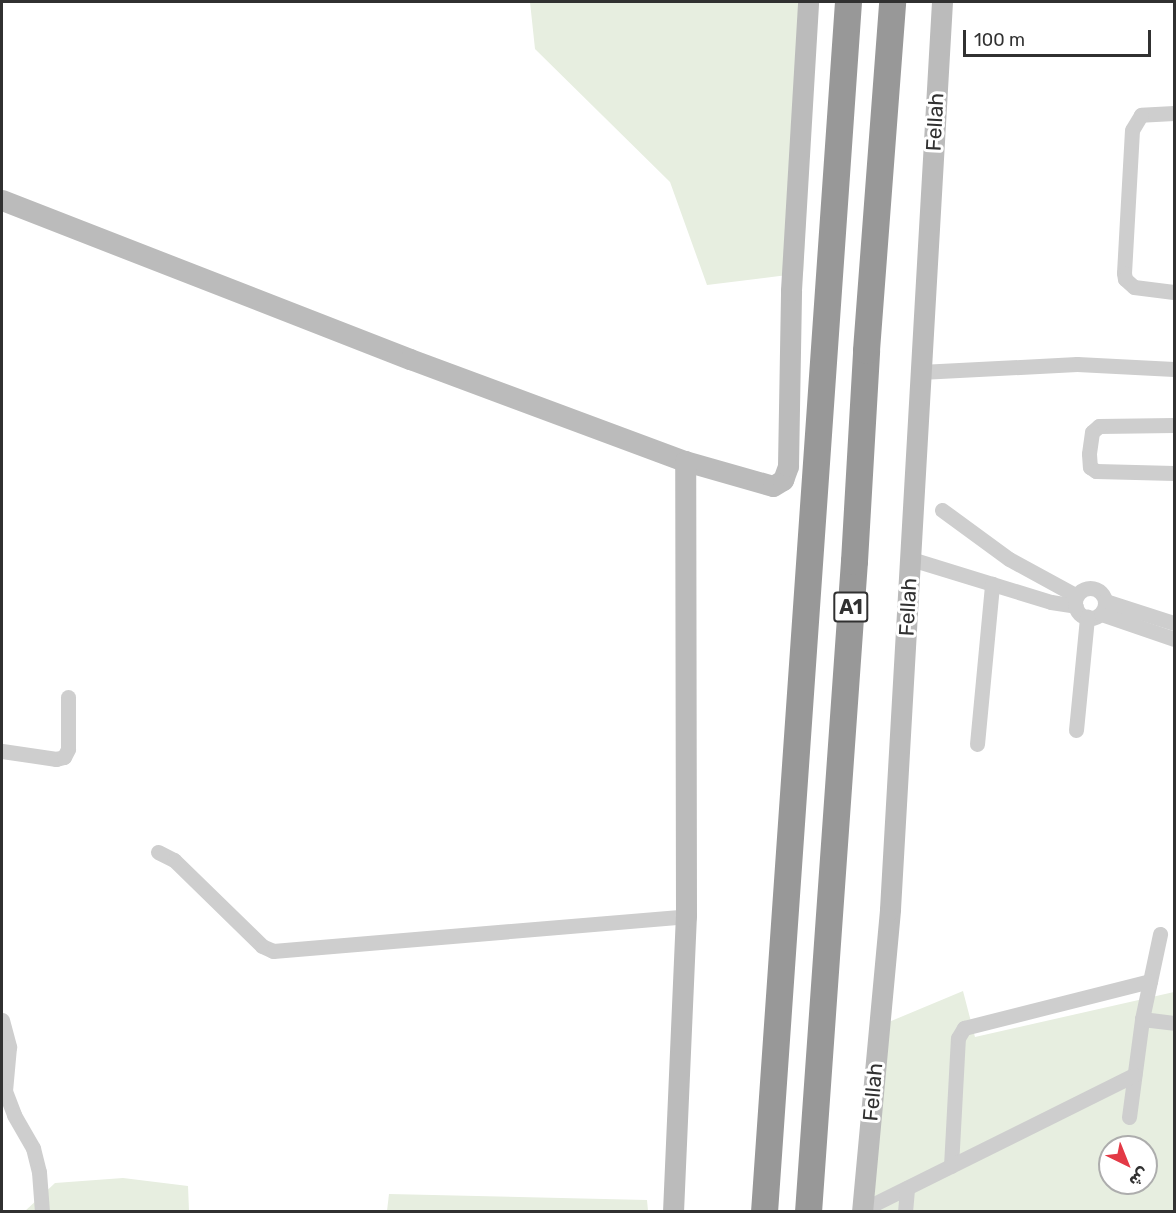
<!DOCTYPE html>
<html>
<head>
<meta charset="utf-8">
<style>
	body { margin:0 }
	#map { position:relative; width:1176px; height:1213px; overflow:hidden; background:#fff; font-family:Rubik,"Noto Sans Arabic",sans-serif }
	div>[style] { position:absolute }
	.green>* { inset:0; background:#e7eee0 }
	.street>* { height:15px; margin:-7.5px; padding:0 7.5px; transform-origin:7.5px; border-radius:7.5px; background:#cecece }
	.street>.ring { margin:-7.5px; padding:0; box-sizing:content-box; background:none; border:15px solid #cecece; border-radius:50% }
	.secondary>* { height:21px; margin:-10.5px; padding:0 10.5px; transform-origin:10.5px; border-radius:10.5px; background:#bbb }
	.highway>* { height:27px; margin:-13.5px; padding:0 13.5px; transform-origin:13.5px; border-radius:13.5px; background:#989898 }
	span { translate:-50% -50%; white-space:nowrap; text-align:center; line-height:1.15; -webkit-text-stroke:6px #fff; paint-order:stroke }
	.shield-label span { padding:2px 4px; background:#fff; border:2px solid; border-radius:4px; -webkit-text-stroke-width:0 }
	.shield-label { font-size:20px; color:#313131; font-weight:700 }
	.street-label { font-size:21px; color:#313131 }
	.frame { position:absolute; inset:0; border:3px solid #313131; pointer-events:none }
	.north { position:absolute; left:1098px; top:1135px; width:60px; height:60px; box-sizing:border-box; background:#fff; border:2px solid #adadad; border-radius:50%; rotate:137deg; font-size:16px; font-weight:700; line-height:24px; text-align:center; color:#313131 }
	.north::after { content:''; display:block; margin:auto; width:21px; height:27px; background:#e33946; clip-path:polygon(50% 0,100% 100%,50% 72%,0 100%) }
	.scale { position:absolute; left:963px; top:30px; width:188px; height:27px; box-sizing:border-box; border:3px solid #313131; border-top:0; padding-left:8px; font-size:18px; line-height:21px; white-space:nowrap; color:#313131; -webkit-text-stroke:4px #fff; paint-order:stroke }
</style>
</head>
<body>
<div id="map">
	<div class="green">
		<i style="clip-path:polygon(530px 2px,817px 2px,803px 273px,707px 285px,670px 182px,535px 49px)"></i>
		<i style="clip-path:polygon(evenodd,963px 991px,975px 1037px,1174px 992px,1174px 1211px,862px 1212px,884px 1024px,963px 991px,1110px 1147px,1146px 1147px,1146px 1183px,1110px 1183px,1110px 1147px)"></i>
		<i style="clip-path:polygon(123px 1178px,188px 1186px,189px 1211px,24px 1212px,55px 1183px)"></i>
		<i style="clip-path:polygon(389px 1194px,647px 1200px,648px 1211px,387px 1211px)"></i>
	</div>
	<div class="street">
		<i style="left:1174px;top:113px;width:33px;rotate:177deg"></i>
		<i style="left:1141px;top:115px;width:17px;rotate:121deg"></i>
		<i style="left:1132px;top:130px;width:143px;rotate:93.2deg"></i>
		<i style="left:1124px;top:273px;width:6px;rotate:81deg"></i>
		<i style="left:1125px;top:279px;width:12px;rotate:42deg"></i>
		<i style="left:1134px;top:287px;width:40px;rotate:7.1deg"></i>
		<i style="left:920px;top:372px;width:157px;rotate:-2.9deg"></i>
		<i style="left:1077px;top:364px;width:97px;rotate:3deg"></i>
		<i style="left:1174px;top:425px;width:75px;rotate:179.2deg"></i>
		<i style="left:1099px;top:426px;width:9px;rotate:139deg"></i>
		<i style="left:1092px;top:432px;width:22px;rotate:98deg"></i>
		<i style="left:1089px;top:454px;width:13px;rotate:86deg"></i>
		<i style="left:1090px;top:467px;width:7px;rotate:34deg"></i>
		<i style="left:1096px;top:471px;width:78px;rotate:1.5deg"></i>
		<i style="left:942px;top:510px;width:83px;rotate:36.2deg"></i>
		<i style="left:1009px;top:559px;width:77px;rotate:28.6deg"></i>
		<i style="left:911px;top:559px;width:146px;rotate:17.1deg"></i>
		<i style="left:1051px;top:602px;width:25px;rotate:9deg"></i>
		<i class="ring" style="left:1075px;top:588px;width:15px;height:15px"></i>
		<i style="left:1105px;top:601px;width:72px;rotate:17.7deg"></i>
		<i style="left:1101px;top:614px;width:77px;rotate:18.9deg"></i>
		<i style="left:1076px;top:730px;width:114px;rotate:-84.4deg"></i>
		<i style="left:977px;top:744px;width:161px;rotate:-84.6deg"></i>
		<i style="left:2px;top:751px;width:55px;rotate:8.4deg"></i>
		<i style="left:56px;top:759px;width:8px;rotate:-14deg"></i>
		<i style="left:64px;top:757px;width:9px;rotate:-63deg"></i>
		<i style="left:68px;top:749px;width:52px;rotate:-90deg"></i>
		<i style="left:158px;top:852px;width:18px;rotate:27deg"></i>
		<i style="left:174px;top:860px;width:123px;rotate:44.3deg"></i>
		<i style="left:262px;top:946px;width:12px;rotate:24deg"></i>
		<i style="left:273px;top:951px;width:414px;rotate:-4.8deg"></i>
		<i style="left:1142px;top:1019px;width:32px;rotate:7deg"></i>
		<i style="left:2px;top:1020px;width:28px;rotate:75deg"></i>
		<i style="left:9px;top:1047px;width:44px;rotate:95.2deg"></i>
		<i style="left:5px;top:1091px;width:26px;rotate:69deg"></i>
		<i style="left:14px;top:1115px;width:38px;rotate:60deg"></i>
		<i style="left:33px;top:1148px;width:25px;rotate:76deg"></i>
		<i style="left:39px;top:1172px;width:40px;rotate:85.7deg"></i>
		<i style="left:1129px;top:1117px;width:99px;rotate:-82.4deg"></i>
		<i style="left:1142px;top:1019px;width:87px;rotate:-78deg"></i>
		<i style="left:951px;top:1166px;width:128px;rotate:-86.9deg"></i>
		<i style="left:958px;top:1038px;width:12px;rotate:-59deg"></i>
		<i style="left:964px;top:1028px;width:192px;rotate:-14.2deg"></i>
		<i style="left:862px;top:1210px;width:304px;rotate:-26.4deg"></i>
		<i style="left:905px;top:1212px;width:24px;rotate:-85deg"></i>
	</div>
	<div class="secondary">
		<i style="left:2px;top:200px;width:438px;rotate:21.3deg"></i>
		<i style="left:410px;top:359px;width:293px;rotate:20.4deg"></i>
		<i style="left:685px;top:461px;width:91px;rotate:15.9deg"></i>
		<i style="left:773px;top:486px;width:12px;rotate:-31deg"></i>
		<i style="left:783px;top:480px;width:15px;rotate:-70deg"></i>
		<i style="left:788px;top:466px;width:176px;rotate:-89deg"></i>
		<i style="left:791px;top:290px;width:289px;rotate:-86.6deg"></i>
		<i style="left:673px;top:1212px;width:296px;rotate:-87.5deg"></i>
		<i style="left:686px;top:916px;width:455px;rotate:-90.1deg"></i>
		<i style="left:862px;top:1212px;width:304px;rotate:-84.7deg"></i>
		<i style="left:890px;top:909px;width:908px;rotate:-86.72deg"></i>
	</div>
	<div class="highway">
		<i style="left:764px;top:1212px;width:1213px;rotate:-86.03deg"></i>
		<i style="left:808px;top:1212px;width:653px;rotate:-85.96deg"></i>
		<i style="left:854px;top:561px;width:211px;rotate:-86.7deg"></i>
		<i style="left:866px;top:350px;width:349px;rotate:-85.7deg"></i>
	</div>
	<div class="shield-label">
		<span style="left:851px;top:607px">A1</span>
	</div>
	<div class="street-label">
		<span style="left:935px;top:122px;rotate:-87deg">Fellah</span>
		<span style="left:908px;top:607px;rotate:-87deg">Fellah</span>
		<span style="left:873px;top:1092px;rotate:-85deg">Fellah</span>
	</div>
	<div class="frame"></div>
	<div class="north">ش</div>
	<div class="scale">100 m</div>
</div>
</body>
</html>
